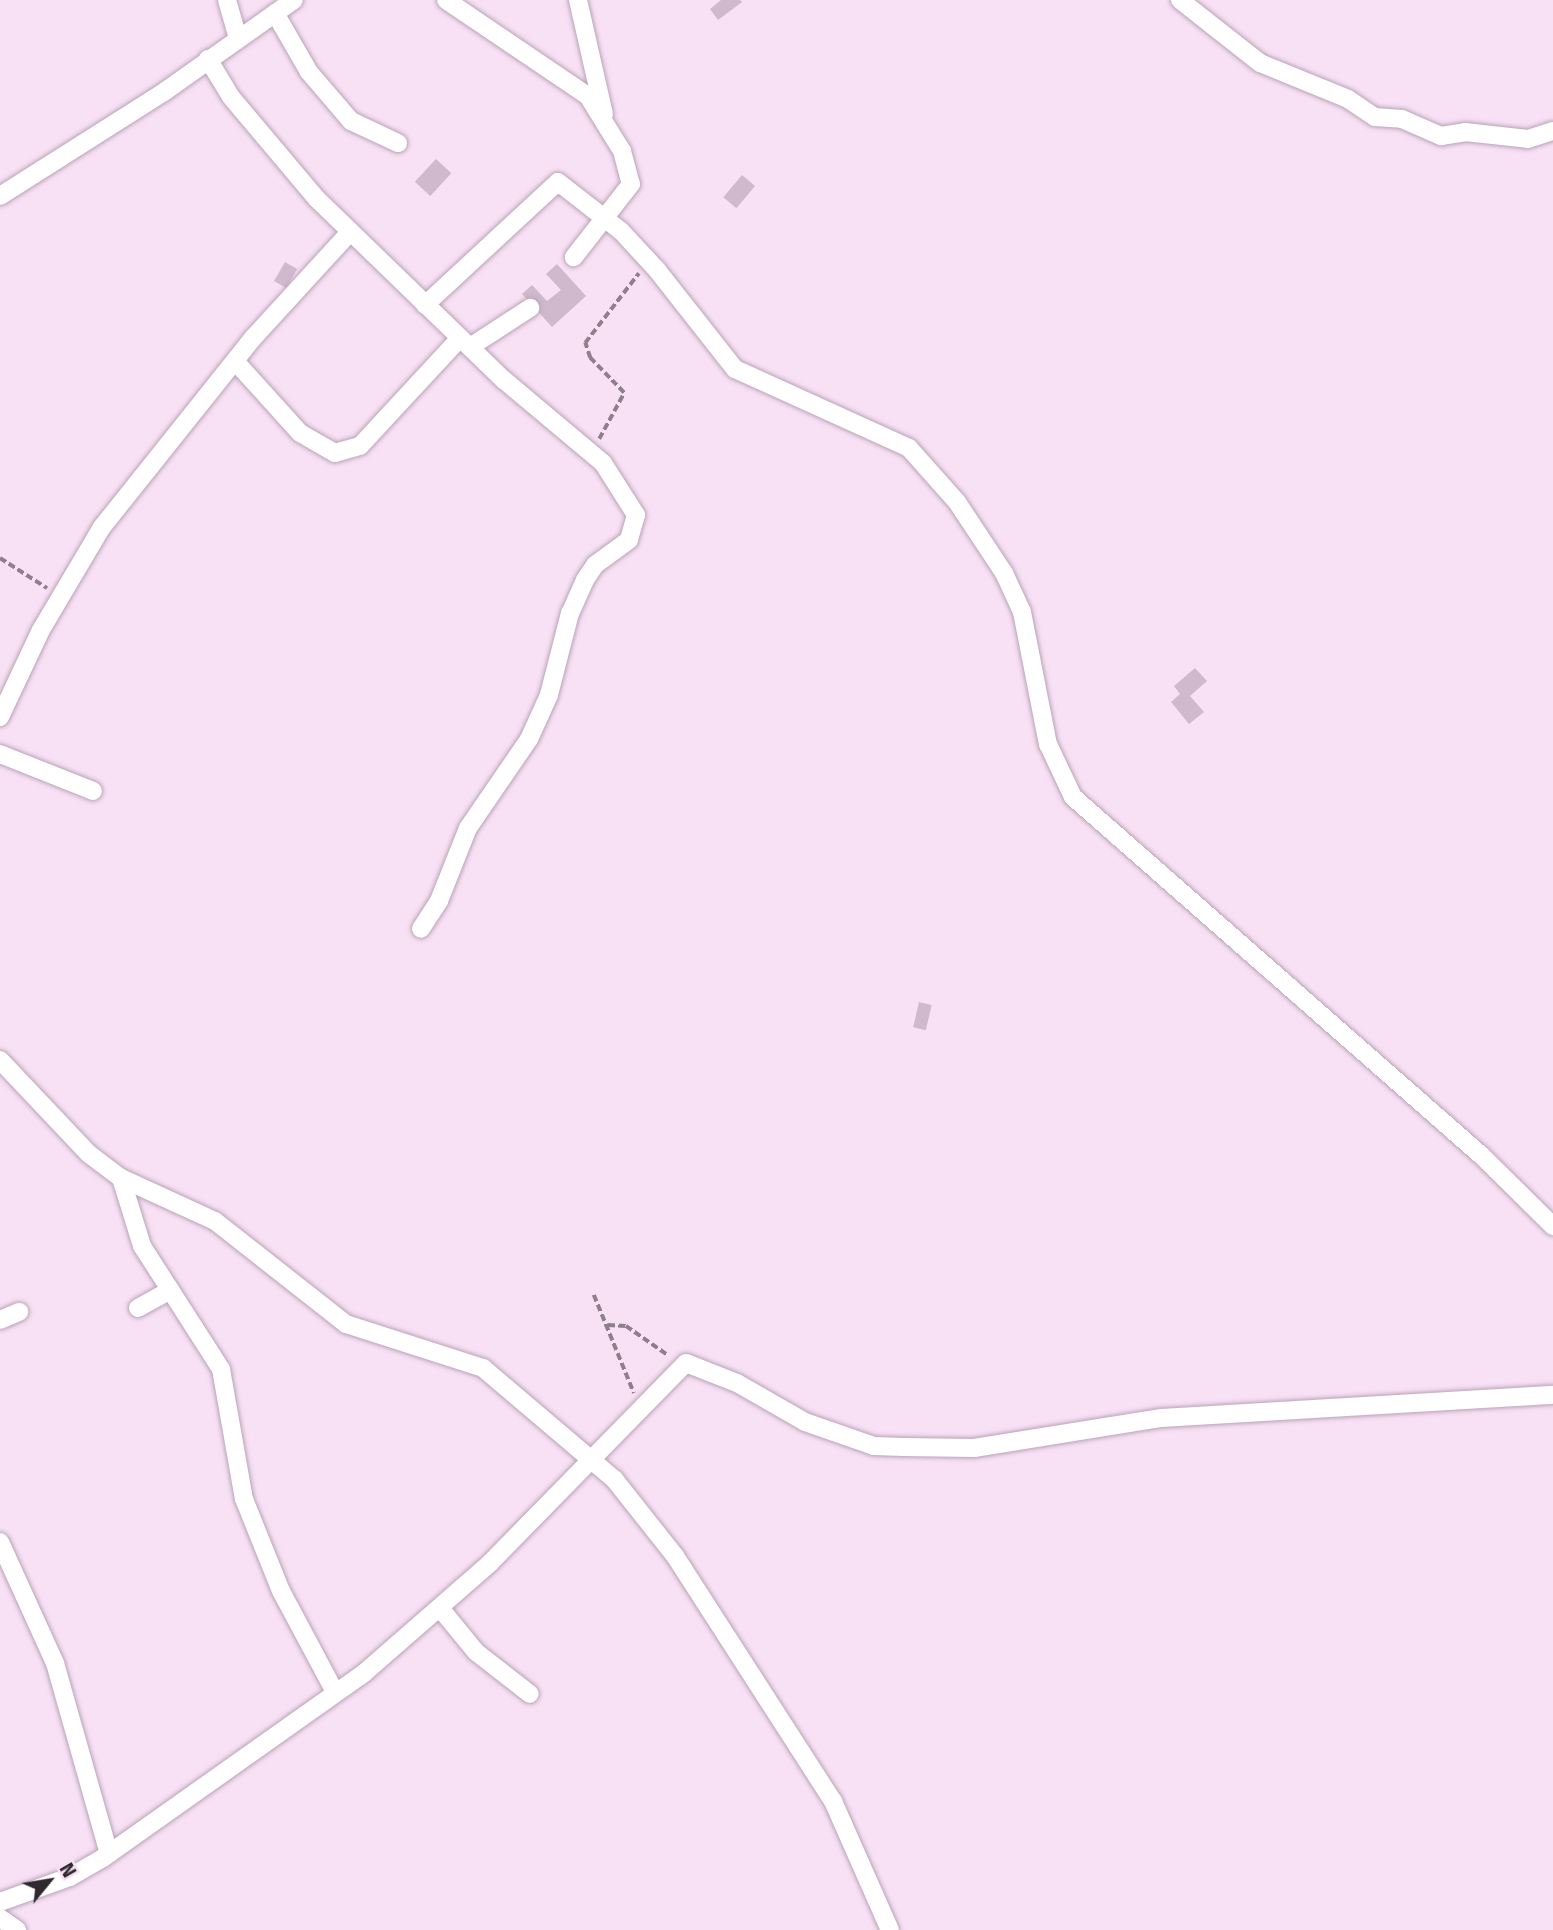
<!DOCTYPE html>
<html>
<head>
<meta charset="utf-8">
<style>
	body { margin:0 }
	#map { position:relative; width:1553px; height:1930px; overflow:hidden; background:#f8e0f5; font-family:"Fira Sans",sans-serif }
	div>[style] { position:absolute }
	.building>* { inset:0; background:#d0b9cd; transform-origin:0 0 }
	.path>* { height:3.5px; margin-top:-1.75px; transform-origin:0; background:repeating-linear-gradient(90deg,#8f7f8d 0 7px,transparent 0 10.5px) }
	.roads { filter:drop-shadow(0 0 2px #b9a3b7) drop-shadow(0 0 2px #b9a3b7) }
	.minor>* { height:18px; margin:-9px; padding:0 9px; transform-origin:9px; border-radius:9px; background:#fff }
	span { translate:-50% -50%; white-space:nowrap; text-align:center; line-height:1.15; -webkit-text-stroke:5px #f8e0f5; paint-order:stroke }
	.north { position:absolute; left:14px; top:1846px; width:70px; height:70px; -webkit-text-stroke:5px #f8e0f5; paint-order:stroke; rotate:60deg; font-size:19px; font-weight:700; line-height:28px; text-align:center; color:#30282f }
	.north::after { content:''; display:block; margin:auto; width:24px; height:32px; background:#30282f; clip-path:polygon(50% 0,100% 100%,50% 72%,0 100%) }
</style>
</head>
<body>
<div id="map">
	<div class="building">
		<i style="clip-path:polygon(721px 0,740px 0,742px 2px,718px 20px,710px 9px)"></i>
		<i style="left:436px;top:159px;width:21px;height:31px;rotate:43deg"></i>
		<i style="left:742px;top:175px;width:17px;height:29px;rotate:40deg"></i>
		<i style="left:285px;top:262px;width:14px;height:22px;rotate:30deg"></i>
		<i style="clip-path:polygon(557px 264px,586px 296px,552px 327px,522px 294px,532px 285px,547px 301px,561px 290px,546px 274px)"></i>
		<i style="clip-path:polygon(1195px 668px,1207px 681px,1190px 696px,1204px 712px,1189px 724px,1171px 702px,1180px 694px,1174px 686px)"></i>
		<i style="left:919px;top:1002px;width:13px;height:26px;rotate:13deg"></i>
	</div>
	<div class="path">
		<i style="left:599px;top:439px;width:52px;rotate:-61.5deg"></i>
		<i style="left:624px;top:393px;width:49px;rotate:-134.2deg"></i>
		<i style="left:590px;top:358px;width:16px;rotate:-108deg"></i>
		<i style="left:585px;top:343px;width:88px;rotate:-52.4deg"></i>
		<i style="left:0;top:558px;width:56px;rotate:32.6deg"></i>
		<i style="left:594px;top:1295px;width:106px;rotate:67.8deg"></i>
		<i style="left:608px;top:1325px;width:18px;rotate:3deg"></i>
		<i style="left:626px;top:1326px;width:52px;rotate:34.9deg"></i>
	</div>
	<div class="roads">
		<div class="minor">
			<i style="left:227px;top:0;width:40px;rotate:74deg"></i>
			<i style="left:446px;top:0;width:171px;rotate:34.1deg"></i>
			<i style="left:588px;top:96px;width:65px;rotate:58.3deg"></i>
			<i style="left:622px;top:151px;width:34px;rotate:75deg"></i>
			<i style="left:631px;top:184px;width:93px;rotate:128deg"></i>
			<i style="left:578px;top:0;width:117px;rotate:77.2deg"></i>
			<i style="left:1180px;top:0;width:102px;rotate:38.2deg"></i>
			<i style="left:1260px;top:63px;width:95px;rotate:22.2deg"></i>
			<i style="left:1348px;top:99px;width:32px;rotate:34deg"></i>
			<i style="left:1375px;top:117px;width:27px;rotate:4deg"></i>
			<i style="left:1402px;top:119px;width:43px;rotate:23.6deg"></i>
			<i style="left:1441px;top:136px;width:24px;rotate:-9deg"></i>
			<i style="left:1465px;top:132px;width:63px;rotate:6.3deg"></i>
			<i style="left:1528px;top:139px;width:26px;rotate:-18deg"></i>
			<i style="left:275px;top:13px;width:68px;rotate:60deg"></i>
			<i style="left:309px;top:72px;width:65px;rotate:49.4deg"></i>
			<i style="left:351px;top:121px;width:52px;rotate:25.1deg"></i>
			<i style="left:208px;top:59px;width:44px;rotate:58.8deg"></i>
			<i style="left:231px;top:97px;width:133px;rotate:49.9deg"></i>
			<i style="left:317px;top:199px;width:260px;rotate:44.1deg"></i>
			<i style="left:504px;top:380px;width:129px;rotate:40deg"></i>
			<i style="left:603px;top:463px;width:62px;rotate:57.6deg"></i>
			<i style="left:636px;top:515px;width:26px;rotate:106deg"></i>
			<i style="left:629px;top:540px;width:42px;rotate:143.7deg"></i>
			<i style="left:595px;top:565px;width:18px;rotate:124deg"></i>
			<i style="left:585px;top:580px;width:36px;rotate:114deg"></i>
			<i style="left:570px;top:613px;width:85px;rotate:104.4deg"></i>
			<i style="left:549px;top:695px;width:48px;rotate:114.4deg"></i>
			<i style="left:529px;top:739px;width:108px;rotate:124.4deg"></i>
			<i style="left:468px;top:828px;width:79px;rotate:111.7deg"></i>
			<i style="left:439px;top:901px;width:33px;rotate:123deg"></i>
			<i style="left:0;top:196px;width:194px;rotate:-32.4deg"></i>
			<i style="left:164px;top:92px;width:159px;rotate:-35.3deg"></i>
			<i style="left:425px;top:305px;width:181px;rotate:-42.8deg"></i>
			<i style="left:558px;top:182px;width:80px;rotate:37.9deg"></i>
			<i style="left:621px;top:231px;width:53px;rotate:47.3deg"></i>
			<i style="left:657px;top:270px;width:126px;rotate:51.8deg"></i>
			<i style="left:735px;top:369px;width:191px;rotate:24.4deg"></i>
			<i style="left:909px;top:448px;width:72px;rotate:48.4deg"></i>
			<i style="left:957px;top:502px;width:85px;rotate:56.5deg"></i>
			<i style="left:1004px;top:573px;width:43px;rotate:65.2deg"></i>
			<i style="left:1022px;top:612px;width:135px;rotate:78.9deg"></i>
			<i style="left:1048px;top:744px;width:59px;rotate:64.7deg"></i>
			<i style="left:1073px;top:797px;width:544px;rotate:41.28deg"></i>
			<i style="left:1482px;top:1156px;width:100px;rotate:44.6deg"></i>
			<i style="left:470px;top:347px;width:72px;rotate:-33deg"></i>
			<i style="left:235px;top:361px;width:97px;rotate:47.9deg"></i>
			<i style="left:300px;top:433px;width:40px;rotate:29.7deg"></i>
			<i style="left:335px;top:453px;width:26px;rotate:-16deg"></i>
			<i style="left:360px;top:446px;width:147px;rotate:-47.2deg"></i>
			<i style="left:0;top:717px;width:96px;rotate:-64.8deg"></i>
			<i style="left:41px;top:630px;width:120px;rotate:-59.4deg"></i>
			<i style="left:102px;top:527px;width:242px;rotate:-51.4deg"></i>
			<i style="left:253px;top:338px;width:144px;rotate:-47.5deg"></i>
			<i style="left:0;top:754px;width:100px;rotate:21.7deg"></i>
			<i style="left:0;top:1060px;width:129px;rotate:46.6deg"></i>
			<i style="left:89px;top:1154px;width:40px;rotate:37deg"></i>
			<i style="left:121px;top:1178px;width:103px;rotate:24.6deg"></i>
			<i style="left:215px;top:1221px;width:167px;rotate:38.2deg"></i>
			<i style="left:346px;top:1324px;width:144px;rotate:17.8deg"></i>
			<i style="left:483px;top:1368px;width:172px;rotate:40.3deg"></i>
			<i style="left:614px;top:1479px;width:98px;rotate:51.6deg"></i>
			<i style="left:675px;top:1556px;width:292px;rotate:57.2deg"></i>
			<i style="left:833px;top:1801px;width:141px;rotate:66.2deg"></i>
			<i style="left:121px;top:1178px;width:71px;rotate:72.8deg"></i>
			<i style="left:142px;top:1246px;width:146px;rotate:57.3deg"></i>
			<i style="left:221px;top:1369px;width:132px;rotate:80deg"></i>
			<i style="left:244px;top:1499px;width:99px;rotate:68.1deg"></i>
			<i style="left:281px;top:1591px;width:115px;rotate:61.9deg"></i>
			<i style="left:138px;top:1308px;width:37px;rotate:-29deg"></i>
			<i style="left:0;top:1320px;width:21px;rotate:-23deg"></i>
			<i style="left:0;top:1542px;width:133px;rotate:65.6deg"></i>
			<i style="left:55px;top:1663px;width:198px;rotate:74.2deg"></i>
			<i style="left:440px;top:1608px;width:57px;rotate:50.7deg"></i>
			<i style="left:476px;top:1652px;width:68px;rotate:37.9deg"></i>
			<i style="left:0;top:1902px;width:74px;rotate:-19.7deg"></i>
			<i style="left:70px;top:1877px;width:38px;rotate:-30deg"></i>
			<i style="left:103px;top:1858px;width:320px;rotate:-35.3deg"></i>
			<i style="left:364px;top:1673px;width:166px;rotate:-41.1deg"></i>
			<i style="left:489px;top:1564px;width:281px;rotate:-45.6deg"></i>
			<i style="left:686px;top:1363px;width:55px;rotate:21.4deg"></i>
			<i style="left:737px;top:1383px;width:78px;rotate:29.8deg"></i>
			<i style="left:805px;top:1422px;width:73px;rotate:19.2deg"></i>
			<i style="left:874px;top:1446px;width:29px;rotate:2deg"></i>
			<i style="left:903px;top:1447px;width:71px;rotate:0.8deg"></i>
			<i style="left:974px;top:1448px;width:190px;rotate:-9.1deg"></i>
			<i style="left:1162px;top:1418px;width:392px;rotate:-3.4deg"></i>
			<i style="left:0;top:1918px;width:21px;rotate:35deg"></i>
		</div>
	</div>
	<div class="north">N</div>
</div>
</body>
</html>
